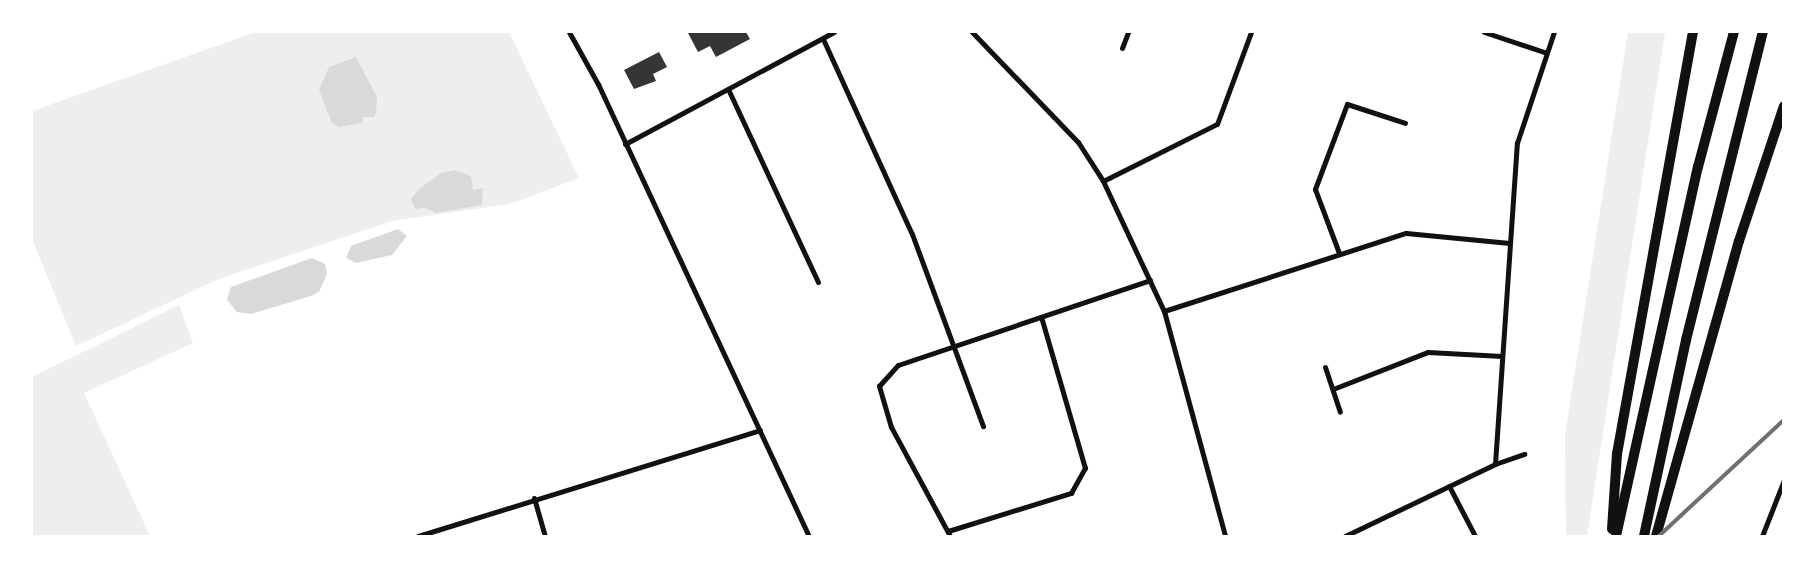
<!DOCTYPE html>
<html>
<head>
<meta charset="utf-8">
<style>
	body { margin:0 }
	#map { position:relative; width:1815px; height:568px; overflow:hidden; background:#fff; font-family:Figtree,sans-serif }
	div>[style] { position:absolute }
	.green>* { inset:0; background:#eee }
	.water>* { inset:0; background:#d9d9d9 }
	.building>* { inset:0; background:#353535 }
	.minor>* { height:5px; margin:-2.5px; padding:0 2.5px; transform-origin:2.5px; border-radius:2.5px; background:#111 }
	.motorway>* { height:10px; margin:-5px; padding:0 5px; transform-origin:5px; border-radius:5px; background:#111 }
	.rail>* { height:3.5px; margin:-1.75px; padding:0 1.75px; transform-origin:1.75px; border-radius:1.75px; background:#707070 }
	span { translate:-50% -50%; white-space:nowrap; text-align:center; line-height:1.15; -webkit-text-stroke:7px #fff; paint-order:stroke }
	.frame { position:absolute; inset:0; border:33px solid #fff; pointer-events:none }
</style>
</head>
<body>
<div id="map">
	<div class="green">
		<i style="clip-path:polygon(256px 32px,509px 32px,579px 178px,510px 204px,392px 221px,221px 278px,76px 346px,32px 239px,32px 111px)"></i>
		<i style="clip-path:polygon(1628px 32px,1665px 32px,1587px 536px,1566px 536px,1565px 435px)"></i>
		<i style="clip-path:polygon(179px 305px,193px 343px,84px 393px,150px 536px,32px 536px,32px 377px)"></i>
	</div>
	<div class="water">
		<i style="clip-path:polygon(356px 57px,377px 97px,376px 112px,374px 117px,363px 117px,362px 123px,339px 127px,332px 123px,319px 90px,329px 67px)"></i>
		<i style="clip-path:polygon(455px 170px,471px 176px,473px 190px,483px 188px,482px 205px,436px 213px,424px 207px,416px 210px,411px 199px,419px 189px,441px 173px)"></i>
		<i style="clip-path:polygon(398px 229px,407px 236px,392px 255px,356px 263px,346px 258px,351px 246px)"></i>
		<i style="clip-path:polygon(312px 258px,325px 264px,327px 274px,319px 292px,311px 296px,251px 314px,237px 312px,227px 300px,231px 287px)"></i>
	</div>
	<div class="building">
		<i style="clip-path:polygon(692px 32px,746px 32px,750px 39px,716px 57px,710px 46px,698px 52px,688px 33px)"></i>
		<i style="clip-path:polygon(659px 52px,667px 67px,653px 74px,656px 81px,634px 89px,624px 70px)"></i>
	</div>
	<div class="minor">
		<i style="left:569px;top:32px;width:60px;rotate:60.9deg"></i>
		<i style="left:598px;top:84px;width:499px;rotate:65deg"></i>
		<i style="left:972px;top:32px;width:153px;rotate:46.1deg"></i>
		<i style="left:1078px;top:142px;width:46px;rotate:57.3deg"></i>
		<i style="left:1103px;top:181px;width:144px;rotate:64.9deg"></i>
		<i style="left:1164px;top:311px;width:233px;rotate:74.8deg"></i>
		<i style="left:1484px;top:32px;width:66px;rotate:18.4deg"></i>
		<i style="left:823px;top:39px;width:214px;rotate:65.5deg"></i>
		<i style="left:912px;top:234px;width:205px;rotate:69.7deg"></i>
		<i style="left:1122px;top:48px;width:17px;rotate:-69deg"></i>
		<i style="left:728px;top:89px;width:213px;rotate:65deg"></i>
		<i style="left:625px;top:144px;width:237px;rotate:-28.2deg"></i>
		<i style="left:1103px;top:181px;width:127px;rotate:-26.6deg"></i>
		<i style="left:1217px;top:124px;width:98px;rotate:-69.7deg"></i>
		<i style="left:1339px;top:253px;width:68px;rotate:-110.6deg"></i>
		<i style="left:1315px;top:189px;width:91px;rotate:-69.4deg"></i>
		<i style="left:1347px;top:104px;width:61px;rotate:18.1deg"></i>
		<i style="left:1164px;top:311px;width:254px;rotate:-17.9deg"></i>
		<i style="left:1406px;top:233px;width:104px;rotate:5.5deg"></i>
		<i style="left:1325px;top:367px;width:47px;rotate:71.6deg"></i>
		<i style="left:1333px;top:389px;width:102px;rotate:-21.3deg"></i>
		<i style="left:1428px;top:352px;width:74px;rotate:3.1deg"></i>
		<i style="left:1495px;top:464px;width:322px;rotate:-86.1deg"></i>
		<i style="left:1517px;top:143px;width:117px;rotate:-71.6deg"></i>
		<i style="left:1449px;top:486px;width:56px;rotate:62.5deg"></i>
		<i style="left:534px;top:498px;width:40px;rotate:74deg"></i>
		<i style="left:948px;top:531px;width:129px;rotate:-17.2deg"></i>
		<i style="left:1071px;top:493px;width:29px;rotate:-61deg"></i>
		<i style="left:1085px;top:468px;width:157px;rotate:-106.2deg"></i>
		<i style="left:418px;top:536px;width:358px;rotate:-17.2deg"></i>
		<i style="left:950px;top:536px;width:124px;rotate:-118.4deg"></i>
		<i style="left:891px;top:427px;width:43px;rotate:-106.3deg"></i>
		<i style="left:879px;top:386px;width:28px;rotate:-48deg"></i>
		<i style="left:898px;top:365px;width:266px;rotate:-18.6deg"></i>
		<i style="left:1345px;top:536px;width:166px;rotate:-25.6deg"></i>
		<i style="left:1495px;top:464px;width:31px;rotate:-19deg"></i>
		<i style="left:1762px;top:536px;width:60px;rotate:-68.6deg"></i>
	</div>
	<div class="motorway">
		<i style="left:1612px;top:529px;width:75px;rotate:-86.2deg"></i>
		<i style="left:1617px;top:454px;width:429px;rotate:-79.8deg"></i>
		<i style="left:1616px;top:536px;width:378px;rotate:-77.5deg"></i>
		<i style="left:1698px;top:167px;width:140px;rotate:-75.1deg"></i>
		<i style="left:1644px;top:536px;width:200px;rotate:-77.9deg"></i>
		<i style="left:1686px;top:340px;width:317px;rotate:-76deg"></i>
		<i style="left:1656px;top:536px;width:306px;rotate:-74.3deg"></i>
		<i style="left:1739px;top:241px;width:142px;rotate:-71.6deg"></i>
	</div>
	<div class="rail">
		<i style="left:1659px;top:536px;width:171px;rotate:-42.9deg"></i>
	</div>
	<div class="frame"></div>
</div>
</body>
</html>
